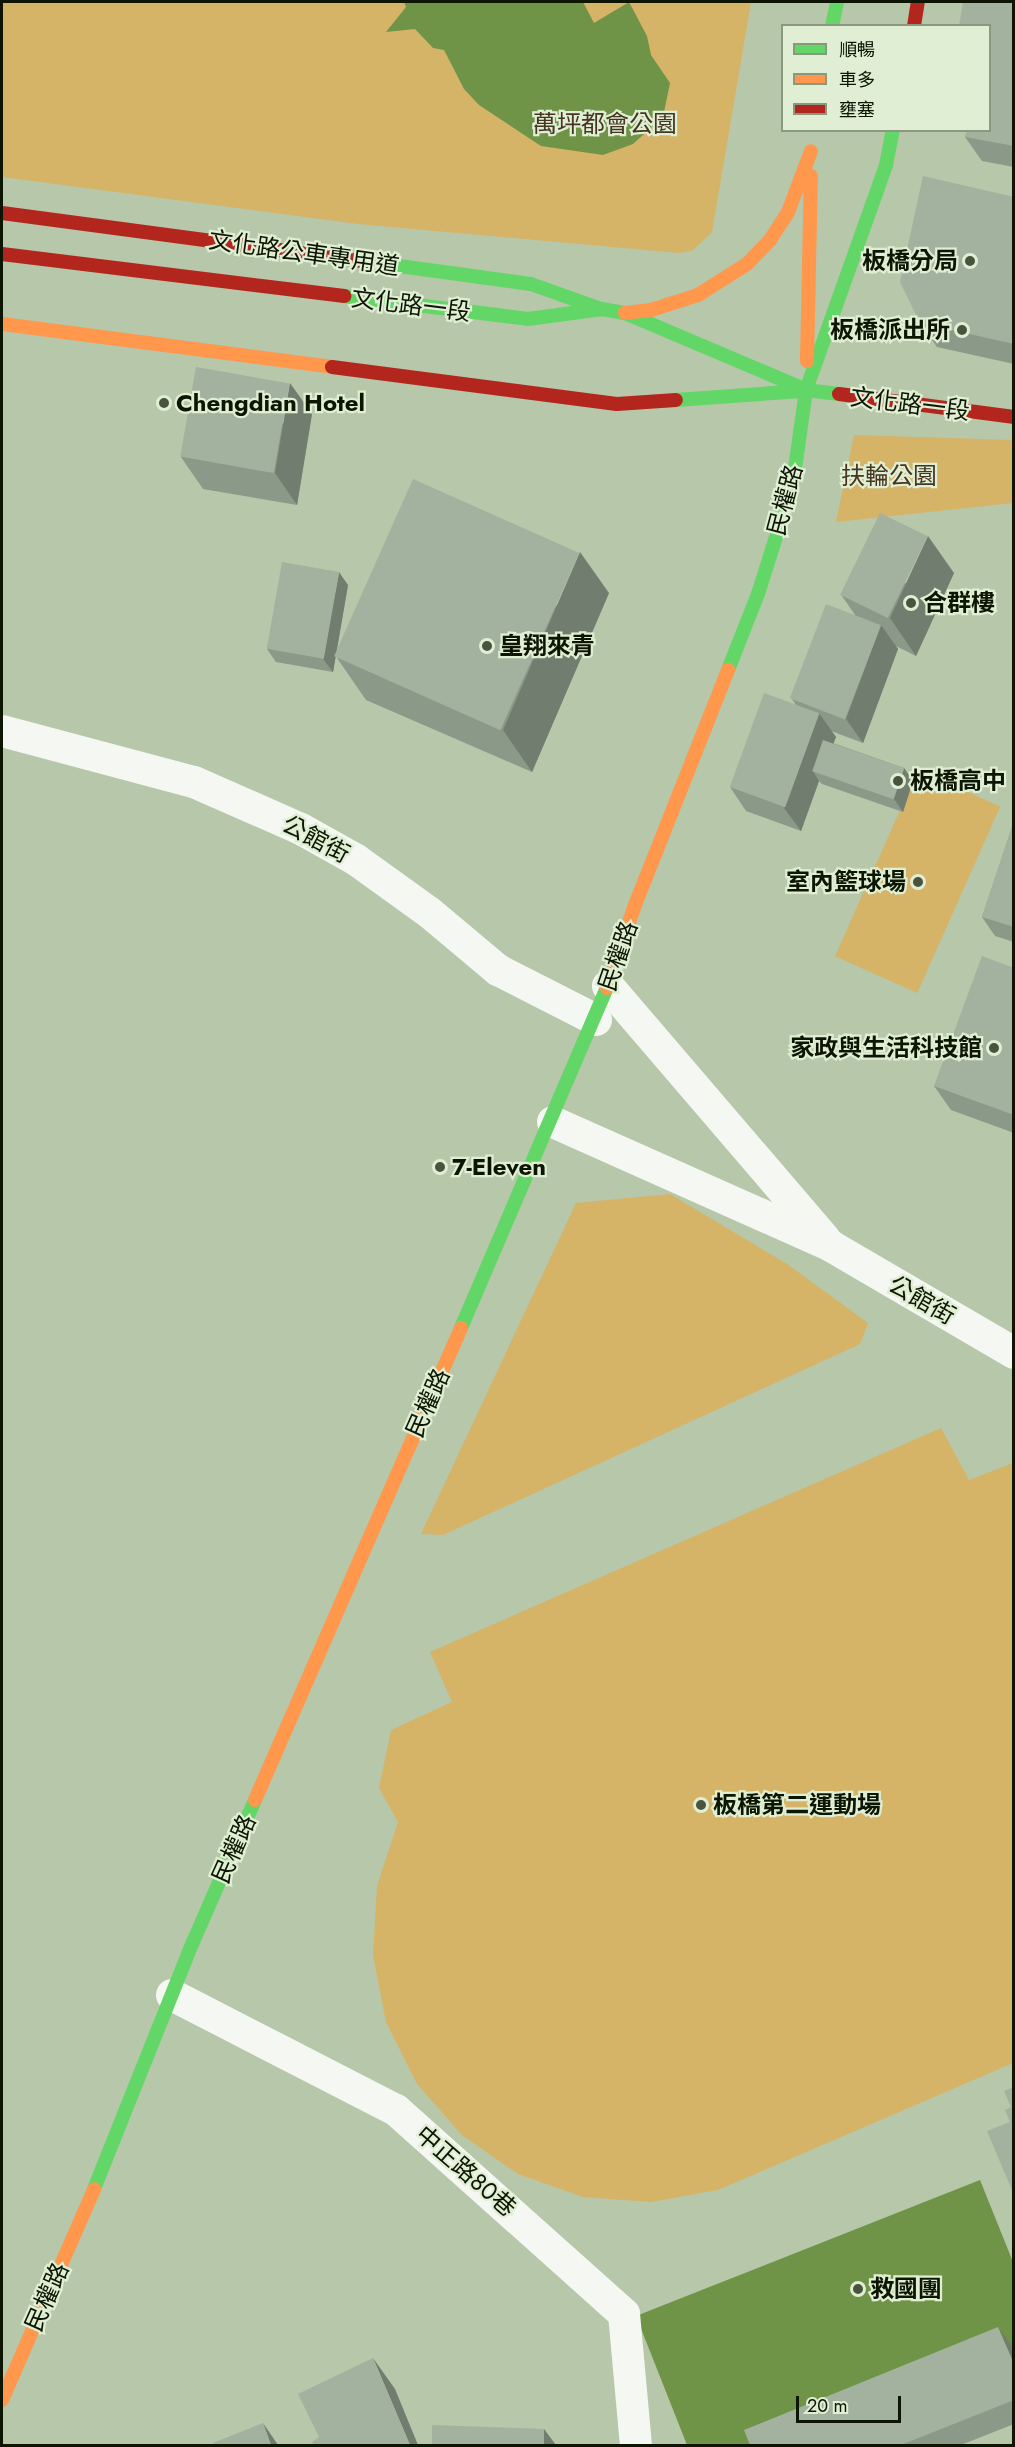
<!DOCTYPE html>
<html>
<head>
<meta charset="utf-8">
<style>
	body { margin:0 }
	#map { position:relative; width:1015px; height:2447px; overflow:hidden; background:#b7c7aa; font-family:Jost,"Noto Sans TC",sans-serif }
	div>[style] { position:absolute }
	.green>* { inset:0; background:#d5b367; transform-origin:0 0 }
	.water>* { inset:0; background:#709447 }
	.street>* { height:32px; margin:-16px; padding:0 16px; transform-origin:16px; border-radius:16px; background:#f4f7f2 }
	.fast>* { height:14px; margin:-7px; padding:0 7px; transform-origin:7px; border-radius:7px; background:#63d668 }
	.slow>* { height:14px; margin:-7px; padding:0 7px; transform-origin:7px; border-radius:7px; background:#ff974d }
	.jam>* { height:14px; margin:-7px; padding:0 7px; transform-origin:7px; border-radius:7px; background:#b3261e }
	.wall>* { inset:0; background:#8b9988 }
	.shaded-wall>* { inset:0; background:#717d6f }
	.building>* { inset:0; background:#a2b29e; transform-origin:0 0 }
	.dots>* { width:16px; height:16px; translate:-50% -50%; box-sizing:border-box; border:3px solid #e0efd4; border-radius:50% }
	span { translate:-50% -50%; white-space:nowrap; text-align:center; line-height:1.15; -webkit-text-stroke:4.5px #e0efd4; paint-order:stroke }
	.park-label { font-size:24px; color:#453521 }
	.street-label { font-size:24px; color:#0c1603 }
	.poi-label { font-size:24px; color:#0c1603; font-weight:700 }
	.right { translate:-100% -50%; text-align:right }
	.left { translate:0 -50%; text-align:left }
	.frame { position:absolute; inset:0; border:3px solid #0c1603; pointer-events:none }
	.legend { position:absolute; left:781px; top:24px; width:210px; height:108px; box-sizing:border-box; background:#e0efd4; border:2px solid #8b9880; margin:0; padding:8px 10px; list-style:none; font-size:18px; color:#0c1603 }
	.legend li { display:flex; align-items:center; gap:12px; height:30px }
	.legend b { width:30px; border:2px solid #8b9880 }
	.scale { position:absolute; left:796px; top:2396px; width:105px; height:27px; box-sizing:border-box; border:3px solid #0c1603; border-top:0; padding-left:8px; font-size:18px; line-height:21px; white-space:nowrap; color:#0c1603; -webkit-text-stroke:4px #e0efd4; paint-order:stroke }
</style>
</head>
<body>
<div id="map">
	<div class="green">
		<i style="clip-path:polygon(2px 2px,751px 2px,712px 232px,692px 251px,679px 253px,358px 224px,2px 177px)"></i>
		<i style="clip-path:polygon(854px 435px,1013px 440px,1013px 503px,836px 522px)"></i>
		<i style="left:918px;top:770px;width:90px;height:204px;rotate:24deg"></i>
		<i style="clip-path:polygon(670px 1194px,787px 1264px,868px 1323px,860px 1344px,443px 1535px,421px 1534px,576px 1203px)"></i>
		<i style="clip-path:polygon(941px 1428px,969px 1480px,1013px 1463px,1013px 2063px,718px 2190px,651px 2202px,583px 2197px,518px 2174px,462px 2135px,417px 2084px,386px 2022px,373px 1955px,377px 1886px,398px 1822px,379px 1788px,391px 1730px,452px 1702px,430px 1652px)"></i>
	</div>
	<div class="water">
		<i style="clip-path:polygon(404px 2px,583px 2px,594px 23px,629px 2px,647px 36px,651px 55px,670px 83px,663px 117px,633px 144px,603px 155px,541px 146px,479px 105px,464px 89px,444px 50px,433px 48px,415px 29px,386px 32px,406px 7px)"></i>
		<i style="clip-path:polygon(980px 2180px,1013px 2262px,1013px 2345px,765px 2445px,687px 2445px,636px 2316px)"></i>
	</div>
	<div class="street">
		<i style="left:2px;top:731px;width:199px;rotate:14.9deg"></i>
		<i style="left:194px;top:782px;width:117px;rotate:23.7deg"></i>
		<i style="left:301px;top:829px;width:62px;rotate:29.1deg"></i>
		<i style="left:355px;top:859px;width:92px;rotate:35.8deg"></i>
		<i style="left:430px;top:913px;width:89px;rotate:40deg"></i>
		<i style="left:498px;top:970px;width:110px;rotate:27deg"></i>
		<i style="left:608px;top:986px;width:333px;rotate:49.4deg"></i>
		<i style="left:553px;top:1122px;width:304px;rotate:24deg"></i>
		<i style="left:831px;top:1246px;width:212px;rotate:30.3deg"></i>
		<i style="left:172px;top:1995px;width:252px;rotate:27.2deg"></i>
		<i style="left:396px;top:2110px;width:306px;rotate:41.8deg"></i>
		<i style="left:624px;top:2314px;width:133px;rotate:84.8deg"></i>
	</div>
	<div class="fast">
		<i style="left:832px;top:26px;width:25px;rotate:-78deg"></i>
		<i style="left:370px;top:262px;width:162px;rotate:7.8deg"></i>
		<i style="left:531px;top:284px;width:71px;rotate:19.7deg"></i>
		<i style="left:344px;top:296px;width:185px;rotate:7.1deg"></i>
		<i style="left:528px;top:319px;width:75px;rotate:-7.7deg"></i>
		<i style="left:602px;top:309px;width:23px;rotate:10deg"></i>
		<i style="left:625px;top:313px;width:197px;rotate:23deg"></i>
		<i style="left:806px;top:390px;width:239px;rotate:-70.4deg"></i>
		<i style="left:886px;top:165px;width:36px;rotate:-79deg"></i>
		<i style="left:676px;top:400px;width:126px;rotate:-4.1deg"></i>
		<i style="left:728px;top:670px;width:82px;rotate:-68.5deg"></i>
		<i style="left:758px;top:594px;width:116px;rotate:-72.5deg"></i>
		<i style="left:793px;top:483px;width:94px;rotate:-82deg"></i>
		<i style="left:806px;top:390px;width:33px;rotate:7deg"></i>
		<i style="left:461px;top:1328px;width:370px;rotate:-66.8deg"></i>
		<i style="left:94px;top:2189px;width:266px;rotate:-68.2deg"></i>
		<i style="left:193px;top:1942px;width:155px;rotate:-66.4deg"></i>
	</div>
	<div class="slow">
		<i style="left:625px;top:313px;width:26px;rotate:-7deg"></i>
		<i style="left:651px;top:310px;width:49px;rotate:-17.7deg"></i>
		<i style="left:698px;top:295px;width:58px;rotate:-32.3deg"></i>
		<i style="left:747px;top:264px;width:33px;rotate:-46deg"></i>
		<i style="left:770px;top:240px;width:33px;rotate:-57deg"></i>
		<i style="left:788px;top:212px;width:65px;rotate:-69.3deg"></i>
		<i style="left:2px;top:324px;width:333px;rotate:7.4deg"></i>
		<i style="left:807px;top:361px;width:185px;rotate:-88.8deg"></i>
		<i style="left:607px;top:988px;width:88px;rotate:-71.4deg"></i>
		<i style="left:635px;top:905px;width:253px;rotate:-68.4deg"></i>
		<i style="left:255px;top:1800px;width:515px;rotate:-66.42deg"></i>
		<i style="left:2px;top:2400px;width:230px;rotate:-66.4deg"></i>
	</div>
	<div class="jam">
		<i style="left:914px;top:26px;width:24px;rotate:-81deg"></i>
		<i style="left:2px;top:213px;width:371px;rotate:7.6deg"></i>
		<i style="left:2px;top:254px;width:345px;rotate:7deg"></i>
		<i style="left:332px;top:367px;width:287px;rotate:7.4deg"></i>
		<i style="left:617px;top:404px;width:59px;rotate:-3.9deg"></i>
		<i style="left:839px;top:394px;width:177px;rotate:7.5deg"></i>
	</div>
	<div class="wall">
		<i style="clip-path:polygon(1014px 2px,1014px 167px,982px 161px,965px 137px)"></i>
		<i style="clip-path:polygon(1014px 197px,1014px 364px,937px 347px,920px 323px)"></i>
		<i style="clip-path:polygon(312px 414px,297px 505px,203px 489px,181px 457px)"></i>
		<i style="clip-path:polygon(954px 573px,916px 656px,896px 646px,898px 649px,863px 743px,831px 731px,836px 737px,833px 743px,904px 768px,913px 781px,903px 812px,822px 784px,819px 781px,801px 831px,746px 811px,730px 787px,796px 705px,792px 699px,855px 615px,842px 596px)"></i>
		<i style="clip-path:polygon(348px 585px,333px 672px,276px 662px,267px 649px)"></i>
		<i style="clip-path:polygon(609px 593px,532px 772px,366px 700px,337px 658px)"></i>
		<i style="clip-path:polygon(1014px 821px,1014px 942px,995px 936px,982px 917px)"></i>
		<i style="clip-path:polygon(1014px 968px,1014px 1133px,951px 1110px,934px 1086px)"></i>
		<i style="clip-path:polygon(1012px 2346px,1014px 2351px,1014px 2424px,961px 2445px,750px 2445px)"></i>
	</div>
	<div class="shaded-wall">
		<i style="clip-path:polygon(290px 383px,312px 414px,297px 505px,275px 473px)"></i>
		<i style="clip-path:polygon(928px 536px,954px 573px,916px 656px,890px 618px)"></i>
		<i style="clip-path:polygon(580px 552px,609px 593px,532px 772px,503px 730px)"></i>
		<i style="clip-path:polygon(339px 572px,348px 585px,333px 672px,323px 659px)"></i>
		<i style="clip-path:polygon(881px 625px,898px 649px,863px 743px,846px 719px)"></i>
		<i style="clip-path:polygon(819px 713px,836px 737px,822px 774px,813px 771px,819px 781px,801px 831px,784px 808px)"></i>
		<i style="clip-path:polygon(904px 768px,913px 781px,903px 812px,894px 799px)"></i>
		<i style="clip-path:polygon(998px 2327px,1012px 2346px,1014px 2351px,1014px 2364px)"></i>
		<i style="clip-path:polygon(373px 2358px,395px 2389px,418px 2445px,410px 2445px)"></i>
		<i style="clip-path:polygon(263px 2423px,278px 2445px,271px 2445px)"></i>
		<i style="clip-path:polygon(544px 2429px,556px 2445px,544px 2445px)"></i>
	</div>
	<div class="building">
		<i style="clip-path:polygon(963px 2px,1014px 2px,1014px 146px,965px 137px,967px 130px,990px 130px,990px 26px,959px 26px)"></i>
		<i style="clip-path:polygon(923px 176px,1014px 197px,1014px 344px,920px 323px,900px 282px)"></i>
		<i style="left:196px;top:367px;width:95px;height:91px;rotate:10deg"></i>
		<i style="left:413px;top:479px;width:182px;height:194px;rotate:24deg"></i>
		<i style="left:880px;top:513px;width:53px;height:91px;rotate:26deg"></i>
		<i style="left:282px;top:562px;width:58px;height:88px;rotate:10deg"></i>
		<i style="left:826px;top:604px;width:59px;height:101px;rotate:21deg"></i>
		<i style="left:764px;top:693px;width:59px;height:100px;rotate:20deg"></i>
		<i style="left:823px;top:740px;width:86px;height:33px;rotate:19deg"></i>
		<i style="clip-path:polygon(1014px 821px,1014px 927px,982px 917px)"></i>
		<i style="clip-path:polygon(982px 956px,1014px 968px,1014px 1115px,934px 1086px)"></i>
		<i style="clip-path:polygon(1014px 2087px,1014px 2195px,987px 2131px,1010px 2122px,1005px 2110px,1011px 2107px,1004px 2091px)"></i>
		<i style="clip-path:polygon(998px 2327px,1014px 2364px,1014px 2400px,901px 2445px,750px 2445px,744px 2430px)"></i>
		<i style="clip-path:polygon(373px 2358px,410px 2445px,314px 2445px,312px 2442px,319px 2437px,298px 2394px)"></i>
		<i style="clip-path:polygon(263px 2423px,271px 2445px,214px 2445px,213px 2443px)"></i>
		<i style="clip-path:polygon(432px 2425px,544px 2429px,544px 2445px,432px 2445px)"></i>
	</div>
	<div class="dots">
		<i style="left:970px;top:261px;background:#48543d"></i>
		<i style="left:962px;top:330px;background:#48543d"></i>
		<i style="left:164px;top:403px;background:#48543d"></i>
		<i style="left:911px;top:603px;background:#48543d"></i>
		<i style="left:487px;top:646px;background:#48543d"></i>
		<i style="left:898px;top:781px;background:#48543d"></i>
		<i style="left:918px;top:882px;background:#48543d"></i>
		<i style="left:994px;top:1048px;background:#48543d"></i>
		<i style="left:440px;top:1167px;background:#48543d"></i>
		<i style="left:701px;top:1805px;background:#48543d"></i>
		<i style="left:858px;top:2289px;background:#48543d"></i>
	</div>
	<div class="park-label">
		<span style="left:605px;top:124px">萬坪都會公園</span>
		<span style="left:889px;top:476px">扶輪公園</span>
	</div>
	<div class="street-label">
		<span style="left:304px;top:253px;rotate:8deg">文化路公車專用道</span>
		<span style="left:411px;top:305px;rotate:7deg">文化路一段</span>
		<span style="left:910px;top:404px;rotate:7deg">文化路一段</span>
		<span style="left:785px;top:500px;rotate:-75deg">民權路</span>
		<span style="left:316px;top:839px;rotate:28deg">公館街</span>
		<span style="left:618px;top:956px;rotate:-71deg">民權路</span>
		<span style="left:922px;top:1300px;rotate:30deg">公館街</span>
		<span style="left:428px;top:1403px;rotate:-66deg">民權路</span>
		<span style="left:234px;top:1849px;rotate:-66deg">民權路</span>
		<span style="left:466px;top:2171px;rotate:41deg">中正路80巷</span>
		<span style="left:47px;top:2297px;rotate:-66deg">民權路</span>
	</div>
	<div class="poi-label">
		<span class="right" style="left:958px;top:261px">板橋分局</span>
		<span class="right" style="left:950px;top:330px">板橋派出所</span>
		<span class="left" style="left:176px;top:403px">Chengdian Hotel</span>
		<span class="left" style="left:923px;top:603px">合群樓</span>
		<span class="left" style="left:499px;top:646px">皇翔來青</span>
		<span class="left" style="left:910px;top:781px">板橋高中</span>
		<span class="right" style="left:906px;top:882px">室內籃球場</span>
		<span class="right" style="left:982px;top:1048px">家政與生活科技館</span>
		<span class="left" style="left:452px;top:1167px">7-Eleven</span>
		<span class="left" style="left:713px;top:1805px">板橋第二運動場</span>
		<span class="left" style="left:870px;top:2289px">救國團</span>
	</div>
	<div class="frame"></div>
	<ul class="legend">
	<li><b style="height:8px;background:#63d668"></b>順暢</li>
	<li><b style="height:8px;background:#ff974d"></b>車多</li>
	<li><b style="height:8px;background:#b3261e"></b>壅塞</li>
	</ul>
	<div class="scale">20 m</div>
</div>
</body>
</html>
